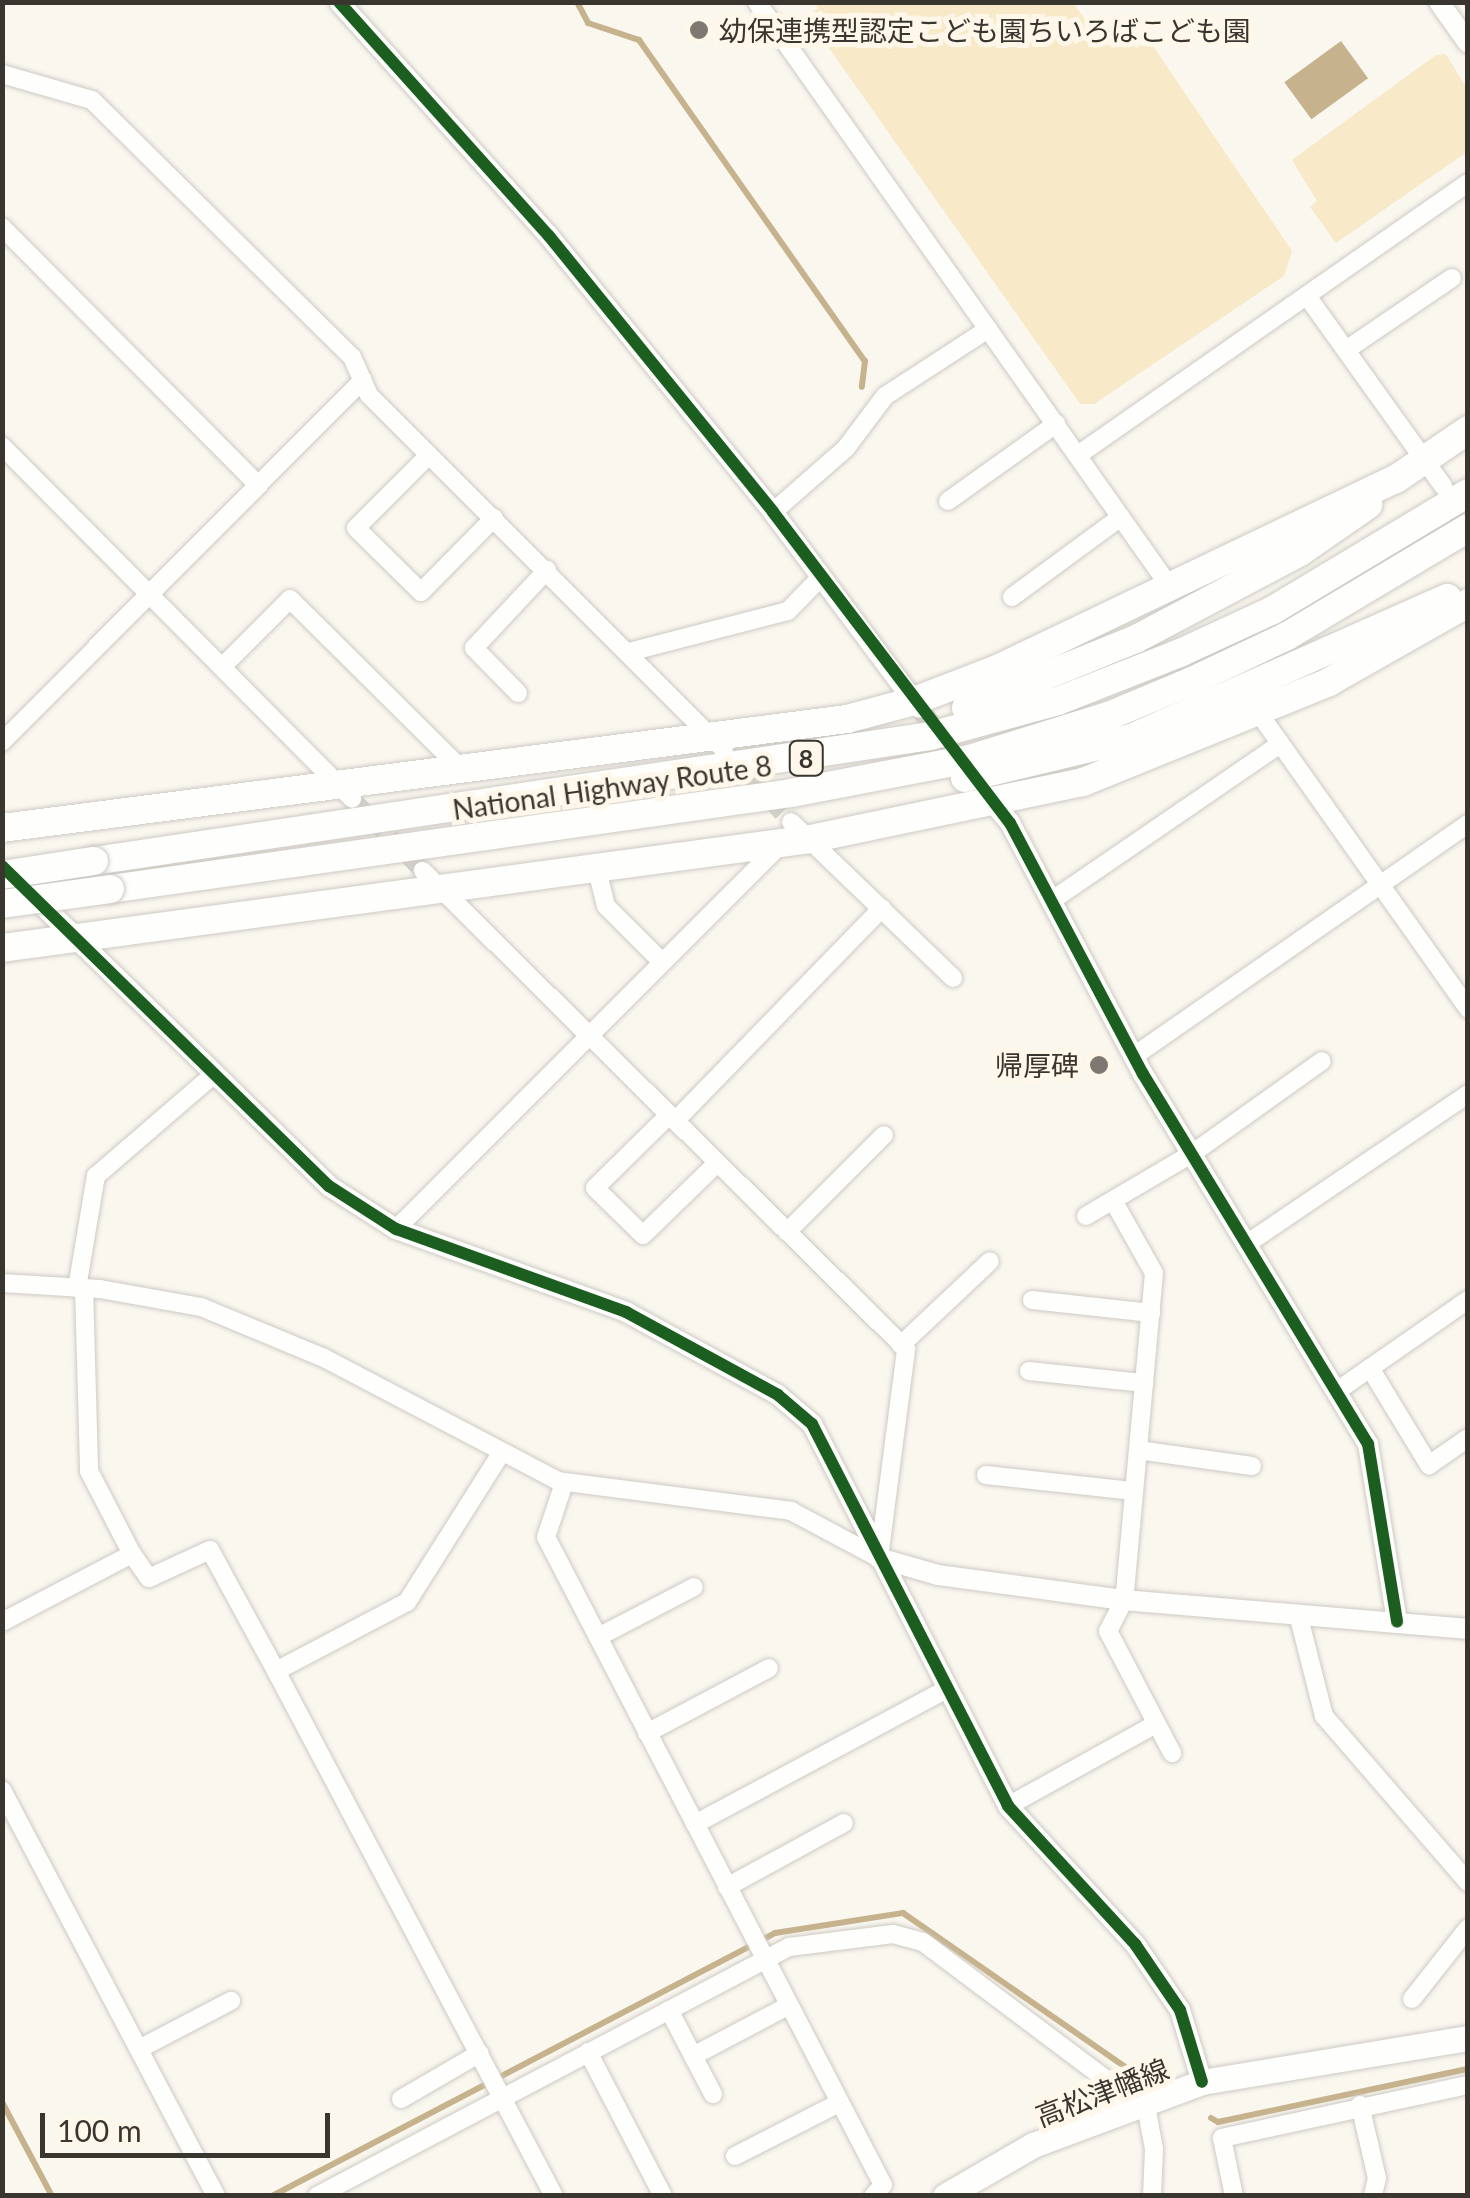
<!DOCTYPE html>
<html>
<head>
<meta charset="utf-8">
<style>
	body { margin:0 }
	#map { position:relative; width:1470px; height:2198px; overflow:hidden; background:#faf7ef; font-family:Lato,"Noto Sans JP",sans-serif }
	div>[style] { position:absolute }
	.green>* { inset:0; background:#f8e9c8 }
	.water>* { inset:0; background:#c6b38d; transform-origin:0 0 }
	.stream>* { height:6px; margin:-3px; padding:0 3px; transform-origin:3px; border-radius:3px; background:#c6b38d }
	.minor-tunnel>* { height:18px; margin-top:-9px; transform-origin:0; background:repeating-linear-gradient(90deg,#d3d0c9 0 18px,transparent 0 27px) }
	.tertiary-tunnel>* { height:20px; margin-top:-10px; transform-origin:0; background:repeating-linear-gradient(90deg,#d3d0c9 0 20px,transparent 0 30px) }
	.roads { filter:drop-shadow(0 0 2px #cdcac4) drop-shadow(0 0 2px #cdcac4) }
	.minor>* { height:18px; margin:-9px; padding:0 9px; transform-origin:9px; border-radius:9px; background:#fefefd }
	.tertiary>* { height:20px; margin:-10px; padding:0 10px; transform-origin:10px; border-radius:10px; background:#fefefd }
	.primary>* { height:25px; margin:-12.5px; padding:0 12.5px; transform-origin:12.5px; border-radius:12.5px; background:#fefefd }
	.trunk>* { height:28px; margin:-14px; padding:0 14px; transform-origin:14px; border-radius:14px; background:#fefefd }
	.bridges { filter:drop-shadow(0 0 2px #cdcac4) drop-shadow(0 0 2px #cdcac4) }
	.trunk-bridge>* { height:28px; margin:-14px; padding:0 14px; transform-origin:14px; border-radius:14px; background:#fefefd }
	.cycleway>* { height:12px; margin:-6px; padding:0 6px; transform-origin:6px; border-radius:6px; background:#1b5e20 }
	.dots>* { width:28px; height:28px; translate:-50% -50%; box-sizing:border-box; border:5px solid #fff8ea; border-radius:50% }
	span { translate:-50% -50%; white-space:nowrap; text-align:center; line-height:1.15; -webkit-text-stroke:10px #fff8ea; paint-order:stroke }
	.shield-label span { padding:2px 8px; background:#fff8ea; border:2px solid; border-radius:8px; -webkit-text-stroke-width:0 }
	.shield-label { font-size:25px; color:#39352f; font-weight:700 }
	.poi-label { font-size:28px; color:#39352f }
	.left { translate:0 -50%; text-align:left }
	.right { translate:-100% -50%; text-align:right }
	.street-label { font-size:28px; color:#39352f }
	.frame { position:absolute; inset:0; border:5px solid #39352f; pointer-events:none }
	.scale { position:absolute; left:40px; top:2113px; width:290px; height:45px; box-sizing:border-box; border:5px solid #39352f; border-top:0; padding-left:12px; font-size:30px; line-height:35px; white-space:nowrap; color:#39352f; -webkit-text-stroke:8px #fff8ea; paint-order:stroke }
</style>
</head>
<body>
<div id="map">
	<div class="green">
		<i style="clip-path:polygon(814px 3px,1073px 3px,1103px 45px,1153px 46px,1292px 251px,1284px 276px,1094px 404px,1080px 404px,807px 17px,818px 8px)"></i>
		<i style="clip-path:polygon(1446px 54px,1467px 89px,1467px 152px,1336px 243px,1310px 207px,1317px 201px,1292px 160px,1436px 55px)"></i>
	</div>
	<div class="water">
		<i style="left:1341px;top:41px;width:46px;height:70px;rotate:54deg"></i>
	</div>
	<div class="stream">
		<i style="left:577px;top:2px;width:24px;rotate:62deg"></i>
		<i style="left:588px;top:23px;width:54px;rotate:18.4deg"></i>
		<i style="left:639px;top:40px;width:393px;rotate:54.9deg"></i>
		<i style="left:865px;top:361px;width:26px;rotate:97deg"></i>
		<i style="left:2px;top:2102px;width:106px;rotate:62deg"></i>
		<i style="left:1211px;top:2118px;width:8px;rotate:30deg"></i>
		<i style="left:1218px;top:2122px;width:256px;rotate:-12deg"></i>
		<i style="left:272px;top:2196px;width:568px;rotate:-27.6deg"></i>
		<i style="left:775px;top:1933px;width:130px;rotate:-8.9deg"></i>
		<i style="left:903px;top:1913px;width:277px;rotate:34.7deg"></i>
	</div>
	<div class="minor-tunnel">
		<i style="left:733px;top:760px;width:85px;rotate:46.9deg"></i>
		<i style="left:352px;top:799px;width:101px;rotate:45.4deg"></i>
	</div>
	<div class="tertiary-tunnel">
		<i style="left:919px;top:708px;width:78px;rotate:52.3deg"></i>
	</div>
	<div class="roads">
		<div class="minor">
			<i style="left:757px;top:2px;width:716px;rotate:54.78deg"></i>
			<i style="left:2px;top:74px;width:94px;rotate:16.1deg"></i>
			<i style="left:92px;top:100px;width:366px;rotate:44.7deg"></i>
			<i style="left:352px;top:357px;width:42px;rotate:65.9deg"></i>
			<i style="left:369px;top:395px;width:502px;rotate:45deg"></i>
			<i style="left:2px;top:227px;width:363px;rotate:45.2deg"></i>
			<i style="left:1307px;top:296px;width:234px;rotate:54.4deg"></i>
			<i style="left:1346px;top:350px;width:128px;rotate:-34.2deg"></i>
			<i style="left:2px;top:446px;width:497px;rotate:45.2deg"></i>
			<i style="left:429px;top:455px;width:103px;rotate:135deg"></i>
			<i style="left:356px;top:528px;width:91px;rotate:44.6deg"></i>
			<i style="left:421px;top:592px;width:104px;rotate:-45.4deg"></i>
			<i style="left:1078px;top:455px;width:475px;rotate:-34.9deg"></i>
			<i style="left:948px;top:501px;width:133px;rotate:-35.5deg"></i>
			<i style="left:773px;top:512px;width:97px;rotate:-41.2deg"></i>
			<i style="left:846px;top:448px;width:65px;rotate:-53.1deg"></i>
			<i style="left:885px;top:396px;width:123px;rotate:-33deg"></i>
			<i style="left:1012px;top:597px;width:135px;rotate:-36.3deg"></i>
			<i style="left:629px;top:652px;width:164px;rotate:-14.5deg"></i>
			<i style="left:788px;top:611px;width:47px;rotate:-45.9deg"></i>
			<i style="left:222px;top:667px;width:96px;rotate:-45deg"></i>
			<i style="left:290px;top:599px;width:238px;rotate:44.8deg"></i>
			<i style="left:518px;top:693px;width:63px;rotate:-134.4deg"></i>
			<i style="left:474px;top:648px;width:107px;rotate:-46.9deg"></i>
			<i style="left:1258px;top:712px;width:364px;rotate:54.7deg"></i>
			<i style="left:2px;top:742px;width:511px;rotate:-45.08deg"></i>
			<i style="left:791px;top:822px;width:225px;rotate:43.9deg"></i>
			<i style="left:596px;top:866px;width:41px;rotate:76deg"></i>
			<i style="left:606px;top:906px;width:79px;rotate:45deg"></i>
			<i style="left:1051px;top:901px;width:278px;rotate:-34.4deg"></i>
			<i style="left:1134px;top:1056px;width:407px;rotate:-34.8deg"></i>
			<i style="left:669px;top:1115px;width:104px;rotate:135.4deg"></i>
			<i style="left:595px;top:1188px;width:67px;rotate:44.4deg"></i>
			<i style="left:643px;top:1235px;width:103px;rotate:-44.2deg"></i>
			<i style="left:675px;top:1121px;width:297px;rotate:-45.8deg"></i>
			<i style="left:1114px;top:1202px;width:81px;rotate:60.6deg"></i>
			<i style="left:1154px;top:1273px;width:328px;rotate:95.2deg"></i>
			<i style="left:1124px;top:1600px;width:35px;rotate:117deg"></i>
			<i style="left:1108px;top:1631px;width:138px;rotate:62.3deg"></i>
			<i style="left:1086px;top:1216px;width:124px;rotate:-30.5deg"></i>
			<i style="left:1193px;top:1153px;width:158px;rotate:-35.5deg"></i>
			<i style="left:396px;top:1229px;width:544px;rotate:-45deg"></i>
			<i style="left:787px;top:1232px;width:137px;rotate:-45deg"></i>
			<i style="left:1248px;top:1243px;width:266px;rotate:-34.1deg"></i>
			<i style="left:2px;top:1283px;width:98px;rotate:3.5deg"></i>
			<i style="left:100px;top:1289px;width:103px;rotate:10.1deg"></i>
			<i style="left:201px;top:1307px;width:133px;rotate:22.5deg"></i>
			<i style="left:324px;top:1358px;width:264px;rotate:27.7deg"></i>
			<i style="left:558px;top:1481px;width:235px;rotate:7.3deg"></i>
			<i style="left:791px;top:1511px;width:100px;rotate:28.1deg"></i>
			<i style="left:879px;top:1558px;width:211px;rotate:-82.6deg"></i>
			<i style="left:906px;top:1349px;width:680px;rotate:-135.3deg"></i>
			<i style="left:77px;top:1288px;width:114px;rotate:-80.4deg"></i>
			<i style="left:96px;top:1176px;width:155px;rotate:-40.8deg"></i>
			<i style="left:84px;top:1288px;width:183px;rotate:88.4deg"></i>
			<i style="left:89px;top:1471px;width:93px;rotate:62.6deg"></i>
			<i style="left:1032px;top:1300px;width:120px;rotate:6.2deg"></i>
			<i style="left:901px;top:1345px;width:122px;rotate:-43.3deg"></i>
			<i style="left:1370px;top:1368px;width:114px;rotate:58.7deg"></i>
			<i style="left:1429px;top:1465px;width:47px;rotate:-34.7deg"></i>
			<i style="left:1029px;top:1371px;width:116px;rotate:6deg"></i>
			<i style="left:1337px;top:1391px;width:160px;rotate:-34.8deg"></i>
			<i style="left:1138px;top:1450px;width:115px;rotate:8deg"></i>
			<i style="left:500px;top:1455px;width:174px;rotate:122.3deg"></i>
			<i style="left:407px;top:1602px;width:148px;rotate:152.2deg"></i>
			<i style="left:276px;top:1671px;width:594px;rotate:62.1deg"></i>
			<i style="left:986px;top:1475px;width:149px;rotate:6.2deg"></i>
			<i style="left:564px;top:1483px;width:57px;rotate:108.4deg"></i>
			<i style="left:546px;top:1537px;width:730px;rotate:62.52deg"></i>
			<i style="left:883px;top:2185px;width:15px;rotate:132deg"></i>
			<i style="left:1298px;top:1614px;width:105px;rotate:75.7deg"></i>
			<i style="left:1324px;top:1716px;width:220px;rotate:49.1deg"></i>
			<i style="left:2px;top:1622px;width:147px;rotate:-27.6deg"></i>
			<i style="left:132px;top:1554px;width:29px;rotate:55deg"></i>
			<i style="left:149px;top:1578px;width:67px;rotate:-24.7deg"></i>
			<i style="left:210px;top:1550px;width:138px;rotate:61.4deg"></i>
			<i style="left:598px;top:1637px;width:108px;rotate:-27.5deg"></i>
			<i style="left:647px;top:1733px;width:138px;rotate:-28deg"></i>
			<i style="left:2px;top:1790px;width:459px;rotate:62.2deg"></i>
			<i style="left:1008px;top:1806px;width:169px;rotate:-29deg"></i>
			<i style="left:695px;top:1824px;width:286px;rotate:-28.2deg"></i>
			<i style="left:727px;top:1887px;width:133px;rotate:-28.7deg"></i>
			<i style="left:1412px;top:1999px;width:90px;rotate:-51.7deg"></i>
			<i style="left:669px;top:2010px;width:95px;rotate:62.4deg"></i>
			<i style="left:139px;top:2049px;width:104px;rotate:-27.6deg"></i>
			<i style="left:588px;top:2052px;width:162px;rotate:62.5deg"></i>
			<i style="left:693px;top:2056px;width:107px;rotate:-27.8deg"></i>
			<i style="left:401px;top:2099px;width:91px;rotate:-30.2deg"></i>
			<i style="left:1145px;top:2100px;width:50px;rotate:79.6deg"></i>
			<i style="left:1154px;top:2149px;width:47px;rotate:92.4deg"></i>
			<i style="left:1360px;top:2105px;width:75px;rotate:76.9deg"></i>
			<i style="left:1377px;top:2178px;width:18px;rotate:103deg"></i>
			<i style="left:735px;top:2156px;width:117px;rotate:-27deg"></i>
			<i style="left:317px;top:2196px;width:534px;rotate:-27.81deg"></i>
			<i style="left:789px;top:1947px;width:105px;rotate:-7.1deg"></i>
			<i style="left:893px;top:1934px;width:31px;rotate:15deg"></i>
			<i style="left:923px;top:1942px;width:236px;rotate:36.9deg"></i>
			<i style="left:1112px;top:2084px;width:26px;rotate:53deg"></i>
			<i style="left:1234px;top:2196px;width:59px;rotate:-101.7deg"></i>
			<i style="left:1222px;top:2138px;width:252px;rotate:-12.2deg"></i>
		</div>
		<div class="tertiary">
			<i style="left:339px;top:2px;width:314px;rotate:48.1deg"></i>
			<i style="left:549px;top:236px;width:355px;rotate:50.9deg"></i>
			<i style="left:773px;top:512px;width:244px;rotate:53.3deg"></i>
			<i style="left:1439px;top:2px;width:50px;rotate:54.7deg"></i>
			<i style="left:986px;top:795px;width:37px;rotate:49deg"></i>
			<i style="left:1010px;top:823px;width:284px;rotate:62.1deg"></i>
			<i style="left:1143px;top:1074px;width:433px;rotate:58.7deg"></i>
			<i style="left:1368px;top:1444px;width:180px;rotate:80.7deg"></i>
			<i style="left:29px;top:892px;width:420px;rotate:44.4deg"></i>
			<i style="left:329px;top:1186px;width:80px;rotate:32.7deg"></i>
			<i style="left:396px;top:1229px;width:245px;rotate:19.8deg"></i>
			<i style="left:626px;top:1312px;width:173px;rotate:28.6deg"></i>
			<i style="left:778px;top:1395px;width:45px;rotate:40.5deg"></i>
			<i style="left:812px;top:1424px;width:429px;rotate:62.8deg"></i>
			<i style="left:1008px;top:1806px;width:188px;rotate:47.4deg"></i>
			<i style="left:1135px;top:1944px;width:80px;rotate:55.7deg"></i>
			<i style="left:1180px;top:2010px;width:75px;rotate:73deg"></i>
			<i style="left:879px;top:1558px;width:61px;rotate:16.1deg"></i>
			<i style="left:938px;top:1575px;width:188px;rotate:7.7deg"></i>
			<i style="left:1124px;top:1600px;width:345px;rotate:4.8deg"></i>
		</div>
		<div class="primary">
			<i style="left:945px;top:2196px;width:102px;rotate:-30.1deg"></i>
			<i style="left:1033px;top:2145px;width:180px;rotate:-20.4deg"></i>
			<i style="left:1202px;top:2082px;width:270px;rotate:-9.4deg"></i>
		</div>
		<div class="trunk">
			<i style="left:966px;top:708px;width:183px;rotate:-22.1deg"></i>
			<i style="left:1136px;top:639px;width:186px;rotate:-27.9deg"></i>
			<i style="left:1300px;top:552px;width:83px;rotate:-34.7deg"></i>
			<i style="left:965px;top:778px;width:171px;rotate:-13.5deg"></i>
			<i style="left:1131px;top:738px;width:346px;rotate:-23.9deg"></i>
			<i style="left:2px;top:828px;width:852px;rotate:-7.35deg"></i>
			<i style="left:847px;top:719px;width:69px;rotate:-15deg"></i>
			<i style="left:914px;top:701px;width:89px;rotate:-21.1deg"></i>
			<i style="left:997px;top:669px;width:442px;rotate:-25.5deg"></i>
			<i style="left:1396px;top:479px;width:87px;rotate:-34.2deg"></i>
			<i style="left:94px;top:861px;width:845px;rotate:-8.5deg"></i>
			<i style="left:930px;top:736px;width:133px;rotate:-15.3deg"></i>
			<i style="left:1058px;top:701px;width:131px;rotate:-21.5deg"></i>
			<i style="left:1180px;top:653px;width:102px;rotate:-24.8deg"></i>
			<i style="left:1273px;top:610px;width:227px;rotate:-31deg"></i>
			<i style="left:110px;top:889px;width:688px;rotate:-8.02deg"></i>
			<i style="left:791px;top:793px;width:181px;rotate:-10.8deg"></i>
			<i style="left:969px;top:759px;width:149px;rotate:-17.2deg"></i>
			<i style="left:1111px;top:715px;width:88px;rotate:-22.8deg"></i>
			<i style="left:1192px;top:681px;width:105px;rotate:-25.3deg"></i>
			<i style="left:1287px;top:636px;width:211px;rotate:-30.8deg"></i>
			<i style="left:2px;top:948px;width:815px;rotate:-7.68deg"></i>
			<i style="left:810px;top:839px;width:279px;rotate:-11.8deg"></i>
			<i style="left:1083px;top:782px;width:266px;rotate:-22.1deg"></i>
			<i style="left:1329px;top:682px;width:160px;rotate:-29.6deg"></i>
		</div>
	</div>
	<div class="bridges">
		<div class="trunk-bridge">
			<i style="left:2px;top:875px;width:93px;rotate:-8.7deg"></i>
			<i style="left:2px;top:904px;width:109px;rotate:-7.9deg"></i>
		</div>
	</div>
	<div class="cycleway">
		<i style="left:339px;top:2px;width:314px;rotate:48.1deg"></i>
		<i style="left:549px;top:236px;width:355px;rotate:50.9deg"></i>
		<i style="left:773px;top:512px;width:391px;rotate:52.7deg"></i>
		<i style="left:1010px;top:823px;width:284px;rotate:62.1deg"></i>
		<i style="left:1143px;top:1074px;width:433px;rotate:58.7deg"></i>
		<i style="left:1368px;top:1444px;width:180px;rotate:80.7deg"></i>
		<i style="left:2px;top:866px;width:458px;rotate:44.4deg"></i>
		<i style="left:329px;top:1186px;width:80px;rotate:32.7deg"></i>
		<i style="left:396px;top:1229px;width:245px;rotate:19.8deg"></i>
		<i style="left:626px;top:1312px;width:173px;rotate:28.6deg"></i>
		<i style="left:778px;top:1395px;width:45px;rotate:40.5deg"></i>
		<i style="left:812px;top:1424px;width:429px;rotate:62.8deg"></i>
		<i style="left:1008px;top:1806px;width:188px;rotate:47.4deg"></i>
		<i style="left:1135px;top:1944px;width:80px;rotate:55.7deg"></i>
		<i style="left:1180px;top:2010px;width:75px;rotate:73deg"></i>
	</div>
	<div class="dots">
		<i style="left:699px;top:30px;background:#7d7972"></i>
		<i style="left:1099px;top:1065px;background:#7d7972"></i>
	</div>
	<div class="shield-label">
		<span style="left:806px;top:758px">8</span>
	</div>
	<div class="poi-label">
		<span class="left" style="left:719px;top:30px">幼保連携型認定こども園ちいろばこども園</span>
		<span class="right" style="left:1079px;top:1065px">帰厚碑</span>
	</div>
	<div class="street-label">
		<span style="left:612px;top:787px;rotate:-8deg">National Highway Route 8</span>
		<span style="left:1102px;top:2092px;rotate:-21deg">高松津幡線</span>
	</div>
	<div class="frame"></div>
	<div class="scale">100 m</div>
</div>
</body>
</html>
